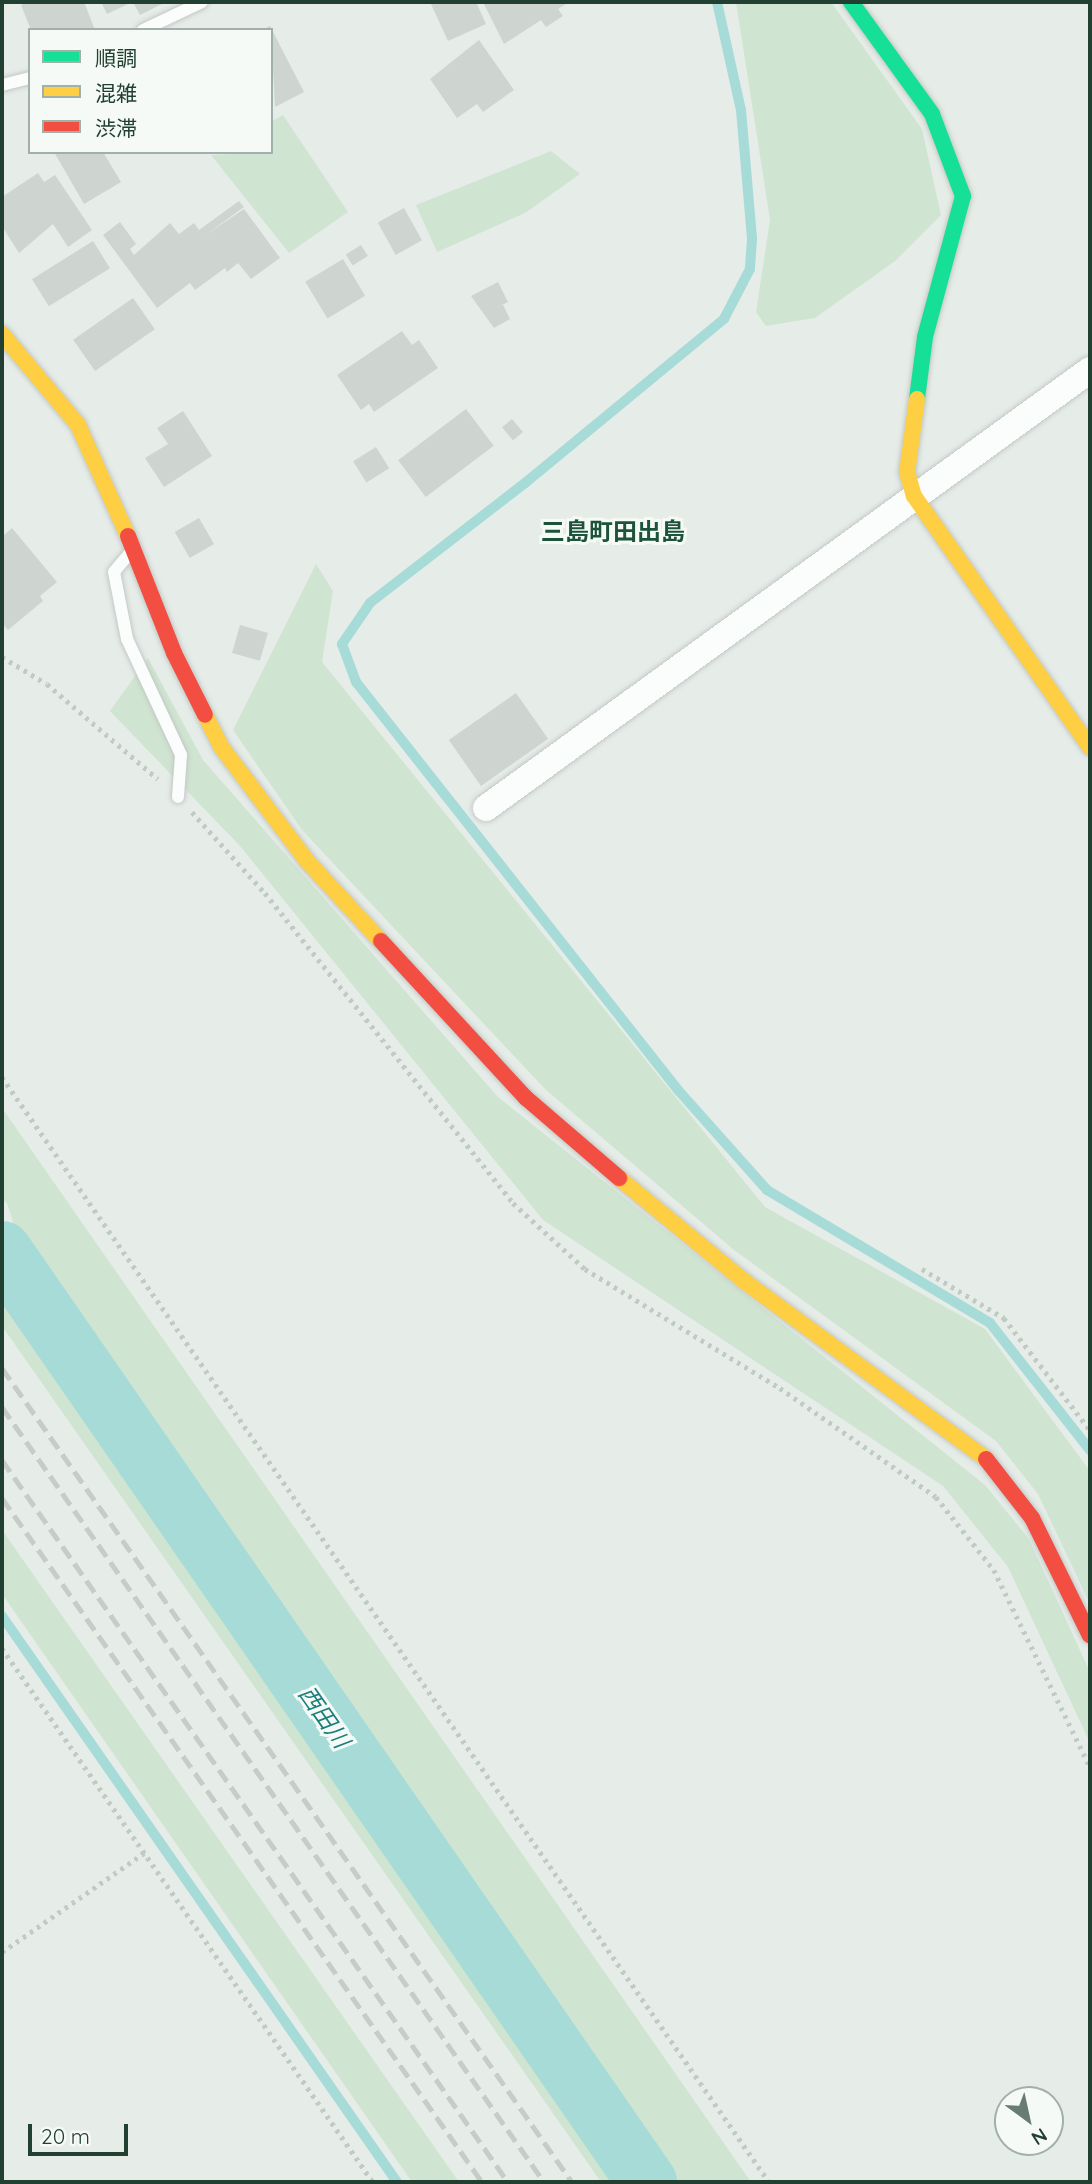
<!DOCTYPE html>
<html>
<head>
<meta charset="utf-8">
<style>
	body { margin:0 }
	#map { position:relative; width:1092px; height:2184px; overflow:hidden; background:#e6ece8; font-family:Quicksand,"Noto Sans JP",sans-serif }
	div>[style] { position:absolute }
	.green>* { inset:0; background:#cfe5d1 }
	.stream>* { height:10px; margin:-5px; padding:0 5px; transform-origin:5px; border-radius:5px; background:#a6dbd7 }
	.river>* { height:60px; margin:-30px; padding:0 30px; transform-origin:30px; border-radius:30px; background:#a6dbd7 }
	.building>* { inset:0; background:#ced5d1; transform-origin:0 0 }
	.path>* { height:4.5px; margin-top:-2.25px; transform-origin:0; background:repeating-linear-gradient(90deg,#c1cbc6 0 3.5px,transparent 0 8.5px) }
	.roads { filter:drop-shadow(0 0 2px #c3c9c5) drop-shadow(0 0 2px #c3c9c5) }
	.lane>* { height:12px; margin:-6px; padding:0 6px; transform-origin:6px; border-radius:6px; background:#fbfcfc }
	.street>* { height:26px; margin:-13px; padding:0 13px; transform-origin:13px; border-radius:13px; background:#fbfcfc }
	.fast>* { height:16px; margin:-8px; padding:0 8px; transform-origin:8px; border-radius:8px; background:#16e098 }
	.slow>* { height:16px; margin:-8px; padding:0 8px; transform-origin:8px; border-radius:8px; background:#ffcf43 }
	.jam>* { height:16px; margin:-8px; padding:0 8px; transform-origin:8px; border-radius:8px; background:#f24e42 }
	.rail>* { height:5px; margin-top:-2.5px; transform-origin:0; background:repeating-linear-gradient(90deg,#c7ccc9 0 14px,transparent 0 21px) }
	span { translate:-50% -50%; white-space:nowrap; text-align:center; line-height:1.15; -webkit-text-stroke:6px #f5faf6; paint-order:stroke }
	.water-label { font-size:23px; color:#1a7f7b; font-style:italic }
	.quarter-label { font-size:24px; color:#1d533b; font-weight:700 }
	.frame { position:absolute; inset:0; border:4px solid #224032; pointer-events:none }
	.legend { position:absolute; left:28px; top:28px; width:245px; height:126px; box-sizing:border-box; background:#f5faf6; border:2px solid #a1b0a8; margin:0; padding:9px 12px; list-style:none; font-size:21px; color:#224032 }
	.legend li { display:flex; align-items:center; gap:14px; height:35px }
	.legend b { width:35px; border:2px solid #a1b0a8 }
	.north { position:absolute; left:994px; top:2086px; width:70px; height:70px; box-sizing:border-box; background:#f5faf6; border:2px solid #a1b0a8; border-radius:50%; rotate:147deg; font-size:19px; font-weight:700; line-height:28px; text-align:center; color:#224032 }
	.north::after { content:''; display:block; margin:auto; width:24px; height:32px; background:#677c72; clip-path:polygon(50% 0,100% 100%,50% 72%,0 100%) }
	.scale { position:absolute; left:28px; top:2124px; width:100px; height:32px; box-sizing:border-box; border:4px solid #224032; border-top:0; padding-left:9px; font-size:21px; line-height:24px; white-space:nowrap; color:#224032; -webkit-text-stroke:5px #f5faf6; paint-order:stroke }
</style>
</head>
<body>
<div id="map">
	<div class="green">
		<i style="clip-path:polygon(736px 2px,831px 2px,922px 129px,941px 215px,895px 261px,815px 318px,766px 326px,756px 312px,770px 220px)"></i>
		<i style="clip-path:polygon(283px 115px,348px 212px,289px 253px,211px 155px,271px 152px,271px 122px)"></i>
		<i style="clip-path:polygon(551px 151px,580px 174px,525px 213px,437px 252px,416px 205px)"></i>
		<i style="clip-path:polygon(316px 564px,333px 591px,322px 662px,765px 1207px,985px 1329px,1090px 1471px,1090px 1604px,1038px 1494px,996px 1441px,734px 1250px,545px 1089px,302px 830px,233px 730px)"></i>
		<i style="clip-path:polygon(148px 658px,203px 760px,498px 1097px,985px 1485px,1029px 1539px,1090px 1672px,1090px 1743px,1008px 1567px,943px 1486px,543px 1220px,240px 846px,110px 711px)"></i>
		<i style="clip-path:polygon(2px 1108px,751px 2182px,668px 2182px,27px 1265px,7px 1203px,2px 1199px)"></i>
		<i style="clip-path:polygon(2px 1282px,628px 2182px,601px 2182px,2px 1326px)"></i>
		<i style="clip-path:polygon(2px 1530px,459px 2182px,412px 2182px,2px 1594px)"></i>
	</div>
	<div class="stream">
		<i style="left:717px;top:2px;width:111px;rotate:77.5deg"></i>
		<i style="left:741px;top:110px;width:129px;rotate:85.1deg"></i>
		<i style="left:752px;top:239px;width:30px;rotate:94deg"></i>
		<i style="left:750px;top:269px;width:56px;rotate:117.5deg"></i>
		<i style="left:724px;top:319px;width:258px;rotate:140.5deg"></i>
		<i style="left:525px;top:483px;width:196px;rotate:142.3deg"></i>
		<i style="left:370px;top:603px;width:50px;rotate:124.3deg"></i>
		<i style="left:342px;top:644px;width:40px;rotate:69.8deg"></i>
		<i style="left:356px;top:682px;width:520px;rotate:51.72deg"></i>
		<i style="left:678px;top:1090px;width:134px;rotate:48.3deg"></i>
		<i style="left:767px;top:1190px;width:260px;rotate:30.8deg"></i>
		<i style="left:990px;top:1323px;width:162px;rotate:51.8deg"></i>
		<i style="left:2px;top:1616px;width:690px;rotate:55.09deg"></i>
	</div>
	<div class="river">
		<i style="left:2px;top:1251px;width:1133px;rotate:55.29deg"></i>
	</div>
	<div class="building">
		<i style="clip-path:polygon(29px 2px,84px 2px,95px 30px,31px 30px,21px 5px)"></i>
		<i style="clip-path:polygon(101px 2px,132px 2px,107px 14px)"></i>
		<i style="clip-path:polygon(133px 2px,166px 2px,140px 15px)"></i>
		<i style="clip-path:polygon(430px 2px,476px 2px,486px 24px,448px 41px)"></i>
		<i style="clip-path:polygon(483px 2px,569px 2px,558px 9px,563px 16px,546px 27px,541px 20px,504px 44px)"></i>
		<i style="clip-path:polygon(270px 26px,304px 92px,275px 107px,271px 30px,262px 30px)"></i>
		<i style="clip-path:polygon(479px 40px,514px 90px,483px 112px,477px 104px,457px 118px,430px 79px)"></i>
		<i style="clip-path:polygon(54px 152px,103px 152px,121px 182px,84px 204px)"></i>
		<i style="clip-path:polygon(38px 173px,44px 182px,55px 175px,92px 230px,68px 247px,53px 224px,19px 253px,2px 226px,2px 197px)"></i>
		<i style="clip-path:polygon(239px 201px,244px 207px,204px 236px,244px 209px,280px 258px,251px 279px,238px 263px,227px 272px,225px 268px,195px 290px,190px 283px,157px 308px,103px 235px,120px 222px,136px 244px,130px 249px,134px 255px,170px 223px,179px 234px,194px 223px,199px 230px)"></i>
		<i style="left:404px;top:208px;width:37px;height:30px;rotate:61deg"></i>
		<i style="left:93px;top:241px;width:32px;height:72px;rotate:58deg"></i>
		<i style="left:361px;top:245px;width:13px;height:18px;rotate:58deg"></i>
		<i style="left:343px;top:259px;width:43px;height:44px;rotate:59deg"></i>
		<i style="clip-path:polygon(498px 282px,508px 302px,494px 309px,503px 305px,510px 319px,494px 328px,471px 296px)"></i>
		<i style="left:133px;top:298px;width:38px;height:73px;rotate:55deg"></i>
		<i style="clip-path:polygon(402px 331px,412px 345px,419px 340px,438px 368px,374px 412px,369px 404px,361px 410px,337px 375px)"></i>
		<i style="left:466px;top:409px;width:46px;height:85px;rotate:53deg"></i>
		<i style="clip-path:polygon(183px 411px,212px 456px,164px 487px,145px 458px,168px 444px,157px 428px)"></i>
		<i style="left:512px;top:419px;width:17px;height:13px;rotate:50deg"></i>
		<i style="left:376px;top:447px;width:25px;height:27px;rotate:58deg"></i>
		<i style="left:199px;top:518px;width:30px;height:28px;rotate:60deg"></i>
		<i style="clip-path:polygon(12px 528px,57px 582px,40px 596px,43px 601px,8px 630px,2px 623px,2px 537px)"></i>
		<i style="left:240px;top:625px;width:29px;height:29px;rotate:16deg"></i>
		<i style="left:516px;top:693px;width:56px;height:82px;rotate:55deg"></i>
	</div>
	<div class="path">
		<i style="left:2px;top:657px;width:52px;rotate:31deg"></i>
		<i style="left:47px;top:684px;width:146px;rotate:40.6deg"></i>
		<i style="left:192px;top:812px;width:109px;rotate:48deg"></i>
		<i style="left:265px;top:893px;width:397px;rotate:51.3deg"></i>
		<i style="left:513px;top:1203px;width:98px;rotate:42.5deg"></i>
		<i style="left:585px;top:1269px;width:228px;rotate:31.4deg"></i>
		<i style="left:780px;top:1388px;width:190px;rotate:34.9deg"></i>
		<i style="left:936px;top:1497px;width:93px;rotate:51.5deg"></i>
		<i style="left:994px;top:1570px;width:219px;rotate:64deg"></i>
		<i style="left:2px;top:1077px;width:1345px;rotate:55.23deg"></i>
		<i style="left:922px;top:1269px;width:96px;rotate:30.9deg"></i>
		<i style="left:1004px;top:1318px;width:141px;rotate:52.5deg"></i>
		<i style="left:2px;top:1648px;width:650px;rotate:55.21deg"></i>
		<i style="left:2px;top:1952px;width:173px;rotate:-34.9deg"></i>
	</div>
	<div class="roads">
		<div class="lane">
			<i style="left:143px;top:30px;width:65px;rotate:-25.4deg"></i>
			<i style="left:2px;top:85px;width:29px;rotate:-14deg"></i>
			<i style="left:129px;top:554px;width:23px;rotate:130deg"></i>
			<i style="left:114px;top:572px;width:68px;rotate:79deg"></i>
			<i style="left:127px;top:639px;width:128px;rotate:65deg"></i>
			<i style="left:181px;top:755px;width:42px;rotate:94.1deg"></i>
		</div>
		<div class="street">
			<i style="left:486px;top:808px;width:746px;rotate:-35.95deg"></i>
		</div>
		<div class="fast">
			<i style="left:851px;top:2px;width:138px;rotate:54.1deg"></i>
			<i style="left:932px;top:114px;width:88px;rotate:69.3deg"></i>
			<i style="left:963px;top:196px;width:146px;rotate:105.1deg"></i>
			<i style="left:925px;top:337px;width:63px;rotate:97.4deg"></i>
		</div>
		<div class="slow">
			<i style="left:2px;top:334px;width:119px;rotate:50.1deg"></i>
			<i style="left:78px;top:425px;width:122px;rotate:65.8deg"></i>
			<i style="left:917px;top:399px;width:74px;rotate:97.8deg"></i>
			<i style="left:907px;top:472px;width:25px;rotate:74deg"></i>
			<i style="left:914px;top:496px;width:307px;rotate:55deg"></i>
			<i style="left:205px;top:715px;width:37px;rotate:63deg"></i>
			<i style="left:222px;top:748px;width:143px;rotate:53deg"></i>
			<i style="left:308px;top:862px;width:108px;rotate:47.3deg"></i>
			<i style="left:619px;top:1178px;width:162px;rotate:39.5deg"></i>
			<i style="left:744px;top:1281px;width:300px;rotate:36.3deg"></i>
		</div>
		<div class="jam">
			<i style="left:128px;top:536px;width:126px;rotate:68.5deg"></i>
			<i style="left:174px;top:653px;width:69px;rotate:63.4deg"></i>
			<i style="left:381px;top:941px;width:214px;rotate:47.3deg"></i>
			<i style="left:526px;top:1098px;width:123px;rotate:40.7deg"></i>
			<i style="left:986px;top:1459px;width:75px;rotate:52.1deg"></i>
			<i style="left:1032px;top:1518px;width:131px;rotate:63.8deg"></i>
		</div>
	</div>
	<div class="rail">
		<i style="left:2px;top:1368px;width:994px;rotate:55deg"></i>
		<i style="left:2px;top:1407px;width:946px;rotate:55.03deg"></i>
		<i style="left:2px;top:1460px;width:882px;rotate:54.98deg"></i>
		<i style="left:2px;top:1498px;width:836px;rotate:54.94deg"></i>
	</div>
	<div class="water-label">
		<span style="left:324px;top:1717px;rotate:55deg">西田川</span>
	</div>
	<div class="quarter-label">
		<span style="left:613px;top:532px">三島町田出島</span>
	</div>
	<div class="frame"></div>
	<ul class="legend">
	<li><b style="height:9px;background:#16e098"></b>順調</li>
	<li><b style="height:9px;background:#ffcf43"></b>混雑</li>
	<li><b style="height:9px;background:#f24e42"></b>渋滞</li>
	</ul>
	<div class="north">N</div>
	<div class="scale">20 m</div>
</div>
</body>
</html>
